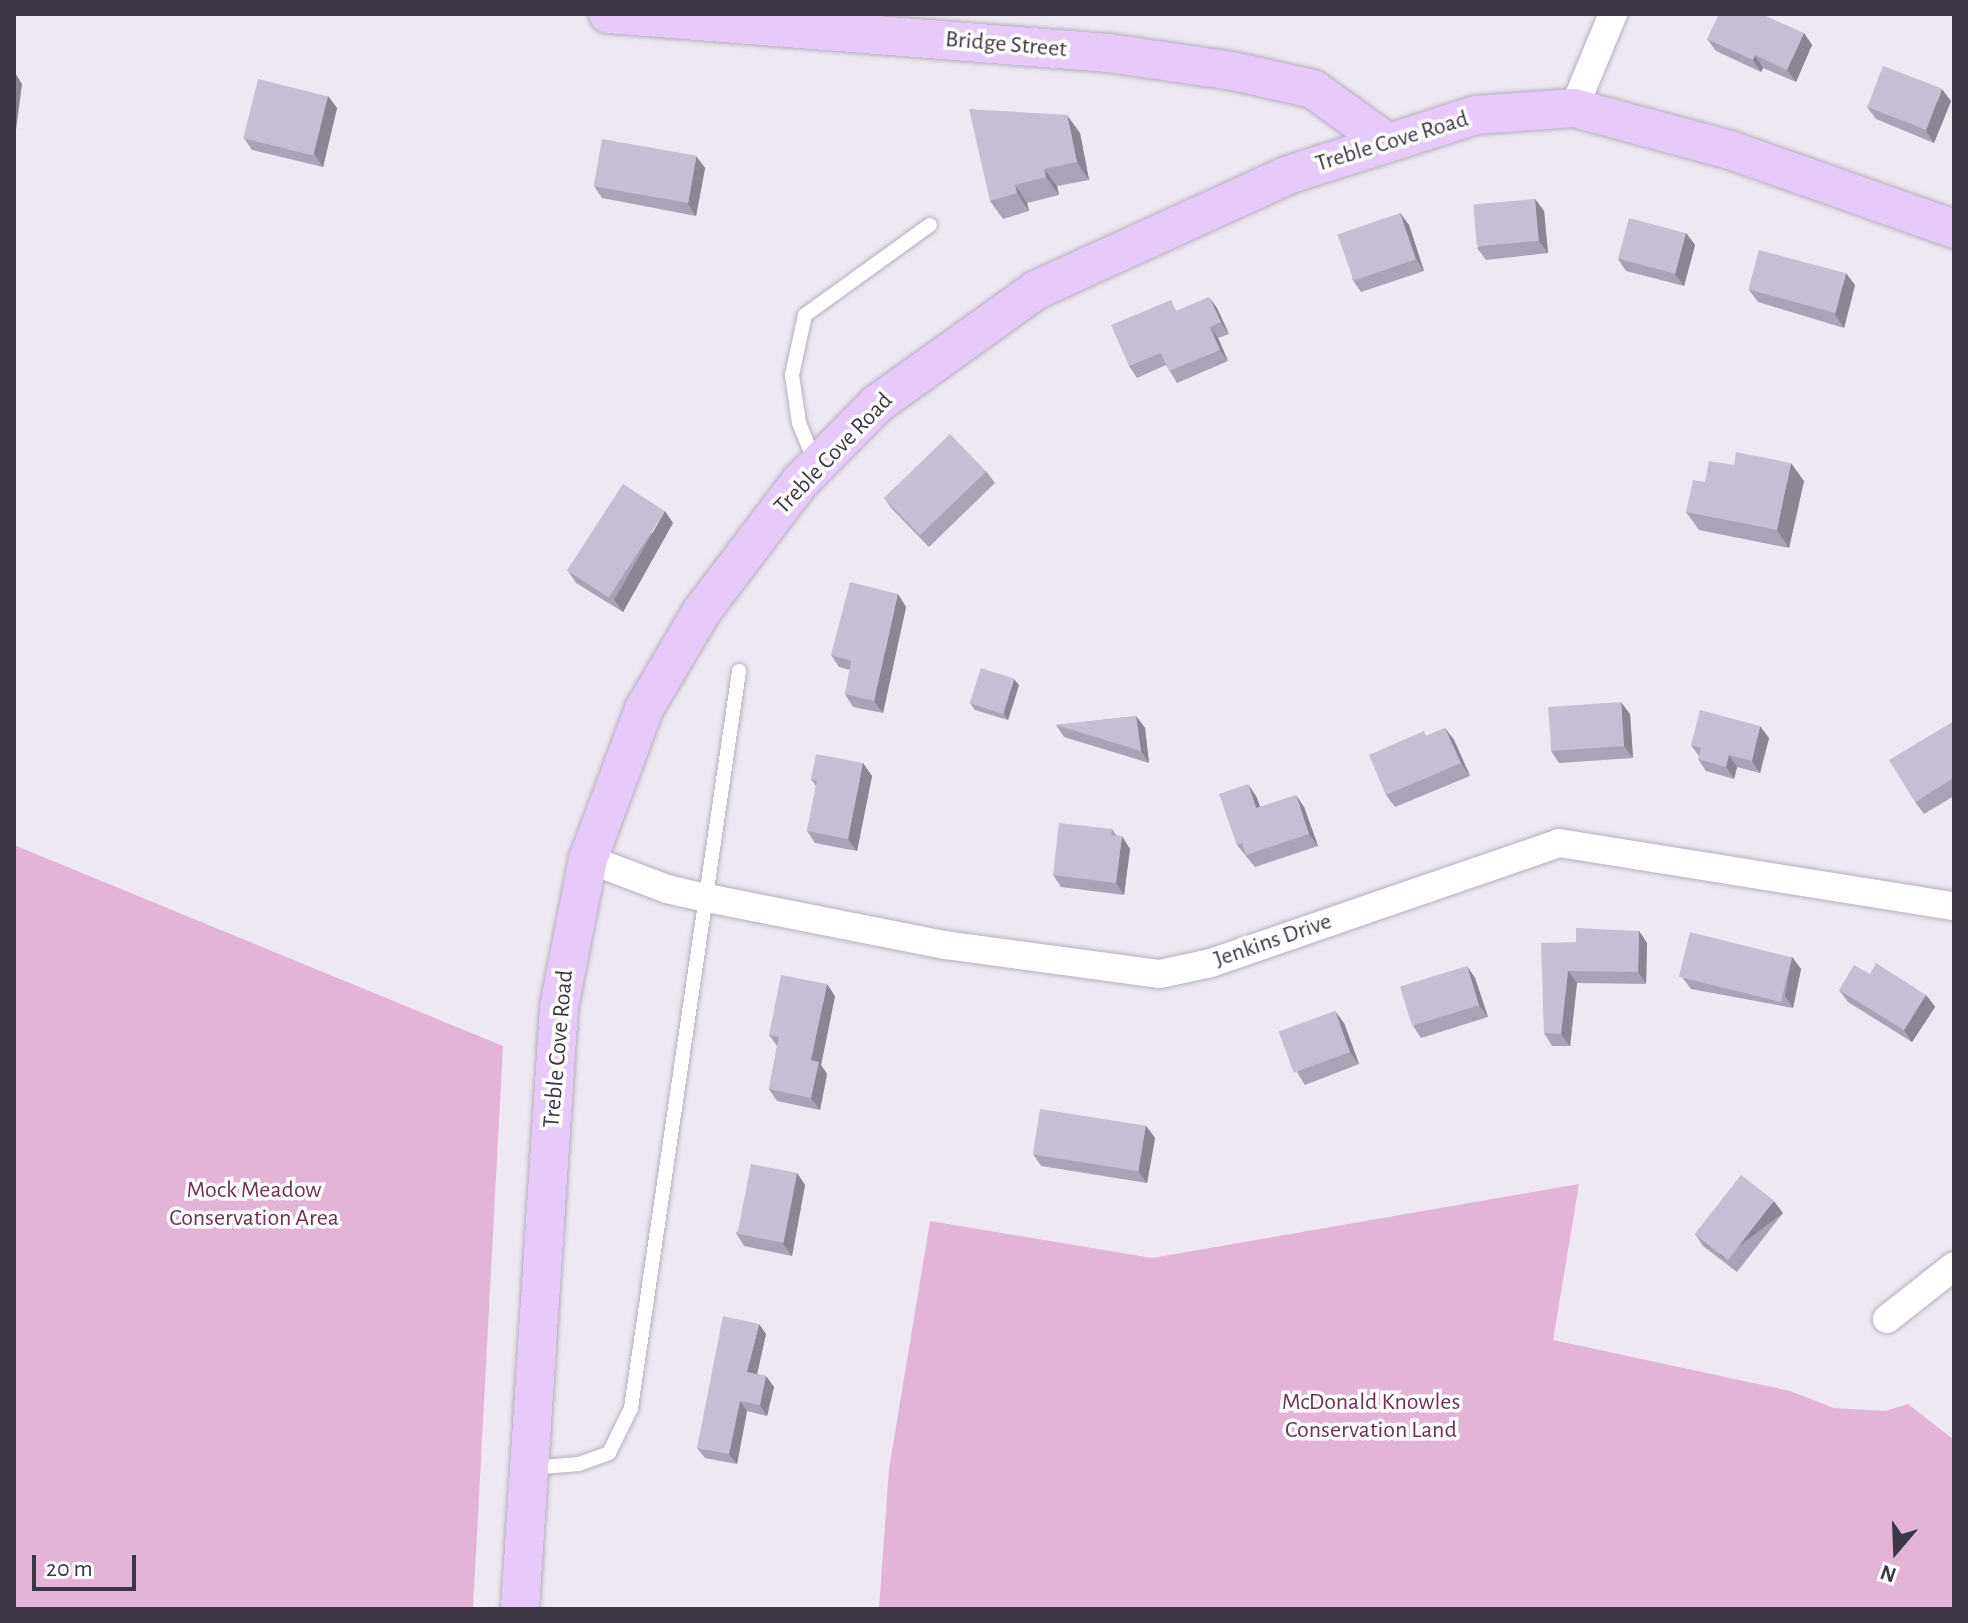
<!DOCTYPE html>
<html>
<head>
<meta charset="utf-8">
<style>
	body { margin:0 }
	#map { position:relative; width:1968px; height:1623px; overflow:hidden; background:#ede8f2; font-family:"Alegreya Sans",sans-serif }
	div>[style] { position:absolute }
	.green>* { inset:0; background:#e4b4d7 }
	.roads { filter:drop-shadow(0 0 2px #b6aec0) drop-shadow(0 0 2px #b6aec0) }
	.service>* { height:14px; margin:-7px; padding:0 7px; transform-origin:7px; border-radius:7px; background:#fff }
	.minor>* { height:28px; margin:-14px; padding:0 14px; transform-origin:14px; border-radius:14px; background:#fff }
	.secondary>* { height:38px; margin:-19px; padding:0 19px; transform-origin:19px; border-radius:19px; background:#e6cafa }
	.wall>* { inset:0; background:#aba3b5 }
	.shaded-wall>* { inset:0; background:#8b8594; transform-origin:0 0 }
	.building>* { inset:0; background:#c7bed3; transform-origin:0 0 }
	span { translate:-50% -50%; white-space:nowrap; text-align:center; line-height:1.15; -webkit-text-stroke:7px #fff; paint-order:stroke }
	.street-label { font-size:24px; color:#3d3745 }
	.park-label { font-size:24px; color:#722f55 }
	.frame { position:absolute; inset:0; border:16px solid #3d3745; pointer-events:none }
	.north { position:absolute; left:1856px; top:1511px; width:80px; height:80px; -webkit-text-stroke:6px #fff; paint-order:stroke; rotate:199deg; font-size:22px; font-weight:700; line-height:32px; text-align:center; color:#3d3745 }
	.north::after { content:''; display:block; margin:auto; width:28px; height:36px; background:#3d3745; clip-path:polygon(50% 0,100% 100%,50% 72%,0 100%) }
	.scale { position:absolute; left:32px; top:1555px; width:104px; height:36px; box-sizing:border-box; border:4px solid #3d3745; border-top:0; padding-left:10px; font-size:24px; line-height:28px; white-space:nowrap; color:#3d3745; -webkit-text-stroke:6px #fff; paint-order:stroke }
</style>
</head>
<body>
<div id="map">
	<div class="green">
		<i style="clip-path:polygon(14px 845px,503px 1046px,473px 1609px,14px 1609px)"></i>
		<i style="clip-path:polygon(1579px 1184px,1553px 1340px,1790px 1391px,1834px 1408px,1885px 1411px,1908px 1404px,1954px 1440px,1954px 1609px,879px 1609px,889px 1469px,930px 1221px,1152px 1258px)"></i>
	</div>
	<div class="roads">
		<div class="service">
			<i style="left:815px;top:462px;width:42px;rotate:-112.3deg"></i>
			<i style="left:799px;top:423px;width:49px;rotate:-98.3deg"></i>
			<i style="left:792px;top:375px;width:61px;rotate:-77.8deg"></i>
			<i style="left:805px;top:315px;width:154px;rotate:-35.8deg"></i>
			<i style="left:530px;top:1468px;width:49px;rotate:-4.7deg"></i>
			<i style="left:579px;top:1464px;width:32px;rotate:-20deg"></i>
			<i style="left:609px;top:1453px;width:50px;rotate:-63.9deg"></i>
			<i style="left:631px;top:1408px;width:745px;rotate:-81.66deg"></i>
		</div>
		<div class="minor">
			<i style="left:1574px;top:108px;width:102px;rotate:-67.5deg"></i>
			<i style="left:588px;top:859px;width:85px;rotate:20.8deg"></i>
			<i style="left:667px;top:889px;width:36px;rotate:13deg"></i>
			<i style="left:702px;top:897px;width:248px;rotate:11.2deg"></i>
			<i style="left:945px;top:945px;width:217px;rotate:7.7deg"></i>
			<i style="left:1160px;top:974px;width:52px;rotate:-12.2deg"></i>
			<i style="left:1211px;top:963px;width:368px;rotate:-19deg"></i>
			<i style="left:1559px;top:843px;width:400px;rotate:9.1deg"></i>
			<i style="left:1887px;top:1319px;width:85px;rotate:-38.3deg"></i>
		</div>
		<div class="secondary">
			<i style="left:608px;top:14px;width:502px;rotate:4.46deg"></i>
			<i style="left:1108px;top:53px;width:126px;rotate:8.2deg"></i>
			<i style="left:1233px;top:71px;width:82px;rotate:12.7deg"></i>
			<i style="left:1313px;top:89px;width:89px;rotate:35.8deg"></i>
			<i style="left:520px;top:1609px;width:603px;rotate:-86.29deg"></i>
			<i style="left:559px;top:1007px;width:151px;rotate:-78.9deg"></i>
			<i style="left:588px;top:859px;width:160px;rotate:-69.5deg"></i>
			<i style="left:644px;top:709px;width:114px;rotate:-59.4deg"></i>
			<i style="left:702px;top:611px;width:162px;rotate:-52.8deg"></i>
			<i style="left:800px;top:482px;width:110px;rotate:-45.4deg"></i>
			<i style="left:877px;top:404px;width:196px;rotate:-35.6deg"></i>
			<i style="left:1036px;top:290px;width:277px;rotate:-24.5deg"></i>
			<i style="left:1288px;top:175px;width:197px;rotate:-17.7deg"></i>
			<i style="left:1476px;top:115px;width:98px;rotate:-4.1deg"></i>
			<i style="left:1574px;top:108px;width:162px;rotate:15.1deg"></i>
			<i style="left:1730px;top:150px;width:238px;rotate:19.4deg"></i>
		</div>
	</div>
	<div class="wall">
		<i style="clip-path:polygon(1804px 33px,1812px 45px,1796px 82px,1763px 68px,1761px 72px,1716px 51px,1707px 39px)"></i>
		<i style="clip-path:polygon(328px 96px,337px 108px,323px 167px,252px 150px,244px 138px)"></i>
		<i style="clip-path:polygon(1951px 101px,1934px 143px,1876px 119px,1867px 107px)"></i>
		<i style="clip-path:polygon(1080px 133px,1089px 180px,1057px 186px,1059px 195px,1027px 203px,1029px 211px,1003px 219px,990px 201px)"></i>
		<i style="clip-path:polygon(696px 156px,705px 168px,696px 216px,602px 198px,594px 186px)"></i>
		<i style="clip-path:polygon(1535px 199px,1544px 211px,1548px 253px,1486px 260px,1477px 248px)"></i>
		<i style="clip-path:polygon(1400px 213px,1409px 225px,1424px 271px,1361px 292px,1352px 279px)"></i>
		<i style="clip-path:polygon(1686px 233px,1695px 245px,1684px 286px,1626px 271px,1618px 259px)"></i>
		<i style="clip-path:polygon(1855px 285px,1844px 328px,1758px 302px,1749px 290px)"></i>
		<i style="clip-path:polygon(1217px 308px,1229px 334px,1218px 338px,1228px 361px,1177px 383px,1166px 365px,1137px 378px,1129px 366px,1178px 310px)"></i>
		<i style="clip-path:polygon(986px 471px,995px 483px,929px 547px,893px 510px,884px 498px)"></i>
		<i style="clip-path:polygon(1804px 481px,1789px 548px,1699px 530px,1686px 512px,1705px 482px)"></i>
		<i style="clip-path:polygon(673px 523px,623px 612px,576px 583px,568px 571px)"></i>
		<i style="clip-path:polygon(898px 594px,906px 607px,883px 713px,853px 707px,845px 694px,850px 670px,839px 667px,831px 655px)"></i>
		<i style="clip-path:polygon(1019px 685px,1008px 720px,975px 710px,970px 703px)"></i>
		<i style="clip-path:polygon(1630px 714px,1633px 758px,1559px 763px,1551px 751px)"></i>
		<i style="clip-path:polygon(1136px 716px,1145px 728px,1149px 763px,1064px 737px,1056px 725px)"></i>
		<i style="clip-path:polygon(1954px 721px,1954px 796px,1924px 814px,1915px 802px)"></i>
		<i style="clip-path:polygon(1445px 728px,1454px 740px,1470px 776px,1395px 807px,1386px 795px,1427px 736px)"></i>
		<i style="clip-path:polygon(1769px 738px,1760px 773px,1737px 767px,1734px 779px,1706px 771px,1698px 759px,1699px 756px,1691px 745px)"></i>
		<i style="clip-path:polygon(863px 763px,872px 776px,857px 851px,815px 843px,807px 831px,816px 786px,811px 779px)"></i>
		<i style="clip-path:polygon(1256px 796px,1260px 807px,1304px 807px,1318px 846px,1255px 867px,1237px 845px)"></i>
		<i style="clip-path:polygon(1112px 829px,1117px 836px,1130px 849px,1124px 895px,1061px 887px,1053px 875px)"></i>
		<i style="clip-path:polygon(1639px 931px,1647px 943px,1646px 984px,1577px 983px,1570px 1046px,1552px 1046px,1544px 1033px,1576px 942px)"></i>
		<i style="clip-path:polygon(1792px 957px,1801px 969px,1793px 1008px,1691px 989px,1682px 977px)"></i>
		<i style="clip-path:polygon(1870px 974px,1926px 995px,1935px 1007px,1912px 1042px,1848px 1002px,1839px 990px)"></i>
		<i style="clip-path:polygon(1475px 978px,1488px 1017px,1421px 1038px,1413px 1026px)"></i>
		<i style="clip-path:polygon(835px 996px,821px 1065px,827px 1074px,820px 1110px,777px 1101px,769px 1089px,777px 1046px,769px 1035px)"></i>
		<i style="clip-path:polygon(1344px 1023px,1359px 1064px,1305px 1085px,1297px 1072px)"></i>
		<i style="clip-path:polygon(1146px 1126px,1155px 1138px,1147px 1183px,1041px 1166px,1033px 1154px)"></i>
		<i style="clip-path:polygon(797px 1173px,805px 1185px,792px 1256px,744px 1246px,736px 1233px)"></i>
		<i style="clip-path:polygon(1783px 1213px,1737px 1272px,1703px 1246px,1695px 1234px)"></i>
		<i style="clip-path:polygon(766px 1334px,757px 1374px,766px 1376px,774px 1387px,767px 1416px,747px 1411px,737px 1464px,705px 1458px,697px 1448px)"></i>
	</div>
	<div class="shaded-wall">
		<i style="clip-path:polygon(1804px 33px,1812px 45px,1796px 82px,1787px 70px)"></i>
		<i style="clip-path:polygon(1755px 55px,1763px 68px,1761px 72px,1753px 60px)"></i>
		<i style="clip-path:polygon(14px 71px,22px 84px,14px 145px)"></i>
		<i style="clip-path:polygon(1942px 89px,1951px 101px,1934px 143px,1926px 131px)"></i>
		<i style="clip-path:polygon(328px 96px,337px 108px,323px 167px,314px 154px)"></i>
		<i style="clip-path:polygon(1067px 115px,1080px 133px,1089px 180px,1077px 162px)"></i>
		<i style="clip-path:polygon(696px 156px,705px 168px,696px 216px,688px 204px)"></i>
		<i style="clip-path:polygon(1044px 169px,1057px 186px,1059px 195px,1046px 177px)"></i>
		<i style="clip-path:polygon(1015px 185px,1027px 203px,1029px 211px,1017px 193px)"></i>
		<i style="clip-path:polygon(1535px 199px,1544px 211px,1548px 253px,1539px 241px)"></i>
		<i style="clip-path:polygon(1400px 213px,1409px 225px,1424px 271px,1416px 259px)"></i>
		<i style="clip-path:polygon(1686px 233px,1695px 245px,1684px 286px,1675px 274px)"></i>
		<i style="clip-path:polygon(1846px 273px,1855px 285px,1844px 328px,1835px 315px)"></i>
		<i style="clip-path:polygon(1209px 297px,1217px 308px,1229px 334px,1221px 322px)"></i>
		<i style="clip-path:polygon(1210px 327px,1218px 338px,1228px 361px,1220px 350px)"></i>
		<i style="clip-path:polygon(1791px 463px,1804px 481px,1789px 548px,1777px 530px)"></i>
		<i style="clip-path:polygon(665px 511px,673px 523px,623px 612px,614px 600px)"></i>
		<i style="clip-path:polygon(898px 594px,906px 607px,883px 713px,874px 701px)"></i>
		<i style="clip-path:polygon(1014px 679px,1019px 685px,1008px 720px,1004px 714px)"></i>
		<i style="clip-path:polygon(1621px 702px,1630px 714px,1633px 758px,1624px 746px)"></i>
		<i style="clip-path:polygon(1136px 716px,1145px 728px,1149px 763px,1141px 751px)"></i>
		<i style="clip-path:polygon(1760px 726px,1769px 738px,1760px 773px,1752px 761px)"></i>
		<i style="clip-path:polygon(1445px 728px,1454px 740px,1470px 776px,1461px 763px)"></i>
		<i style="clip-path:polygon(1729px 755px,1737px 767px,1734px 779px,1726px 767px)"></i>
		<i style="clip-path:polygon(863px 763px,872px 776px,857px 851px,848px 839px)"></i>
		<i style="clip-path:polygon(1248px 784px,1256px 796px,1265px 820px,1256px 808px)"></i>
		<i style="clip-path:polygon(1296px 795px,1304px 807px,1318px 846px,1309px 834px)"></i>
		<i style="clip-path:polygon(1122px 836px,1130px 849px,1124px 895px,1116px 883px)"></i>
		<i style="clip-path:polygon(1639px 931px,1647px 943px,1646px 984px,1638px 972px)"></i>
		<i style="clip-path:polygon(1792px 957px,1801px 969px,1793px 1008px,1785px 996px)"></i>
		<i style="clip-path:polygon(1467px 966px,1475px 978px,1488px 1017px,1479px 1005px)"></i>
		<i style="clip-path:polygon(1568px 971px,1577px 983px,1570px 1046px,1561px 1034px)"></i>
		<i style="clip-path:polygon(827px 984px,835px 996px,821px 1065px,827px 1074px,820px 1110px,811px 1098px,811px 1060px)"></i>
		<i style="clip-path:polygon(1926px 995px,1935px 1007px,1912px 1042px,1904px 1030px)"></i>
		<i style="clip-path:polygon(1335px 1011px,1344px 1023px,1359px 1064px,1350px 1052px)"></i>
		<i style="clip-path:polygon(1146px 1126px,1155px 1138px,1147px 1183px,1138px 1171px)"></i>
		<i style="clip-path:polygon(797px 1173px,805px 1185px,792px 1256px,783px 1244px)"></i>
		<i style="left:1774px;top:1201px;width:15px;height:75px;rotate:53deg"></i>
		<i style="clip-path:polygon(759px 1324px,766px 1334px,755px 1383px,747px 1372px)"></i>
		<i style="clip-path:polygon(766px 1376px,774px 1387px,767px 1416px,760px 1405px)"></i>
		<i style="clip-path:polygon(740px 1401px,747px 1411px,737px 1464px,729px 1454px)"></i>
	</div>
	<div class="building">
		<i style="clip-path:polygon(1719px 14px,1761px 14px,1804px 33px,1787px 70px,1755px 55px,1753px 60px,1707px 39px)"></i>
		<i style="left:1883px;top:66px;width:63px;height:44px;rotate:21deg"></i>
		<i style="left:258px;top:79px;width:72px;height:61px;rotate:14deg"></i>
		<i style="clip-path:polygon(969px 109px,1067px 115px,1077px 162px,1044px 169px,1046px 177px,1015px 185px,1017px 193px,990px 201px)"></i>
		<i style="left:602px;top:139px;width:96px;height:48px;rotate:10deg"></i>
		<i style="left:1535px;top:199px;width:42px;height:62px;rotate:85deg"></i>
		<i style="left:1400px;top:213px;width:49px;height:66px;rotate:71deg"></i>
		<i style="left:1629px;top:218px;width:59px;height:42px;rotate:15deg"></i>
		<i style="left:1759px;top:250px;width:90px;height:41px;rotate:15deg"></i>
		<i style="clip-path:polygon(1209px 297px,1221px 322px,1210px 327px,1220px 350px,1169px 371px,1161px 353px,1129px 366px,1111px 325px,1171px 300px,1176px 311px)"></i>
		<i style="left:950px;top:434px;width:52px;height:92px;rotate:46deg"></i>
		<i style="clip-path:polygon(1736px 452px,1791px 463px,1777px 530px,1686px 512px,1693px 480px,1705px 482px,1709px 461px,1734px 465px)"></i>
		<i style="left:623px;top:484px;width:50px;height:103px;rotate:33deg"></i>
		<i style="clip-path:polygon(850px 582px,898px 594px,874px 701px,845px 694px,851px 661px,831px 655px)"></i>
		<i style="left:981px;top:668px;width:35px;height:37px;rotate:18deg"></i>
		<i style="left:1621px;top:702px;width:44px;height:73px;rotate:86deg"></i>
		<i style="clip-path:polygon(1700px 710px,1760px 726px,1752px 761px,1729px 755px,1726px 767px,1698px 759px,1701px 748px,1691px 745px)"></i>
		<i style="clip-path:polygon(1136px 716px,1141px 751px,1056px 725px)"></i>
		<i style="clip-path:polygon(1954px 721px,1954px 778px,1915px 802px,1889px 760px)"></i>
		<i style="clip-path:polygon(1445px 728px,1461px 763px,1386px 795px,1369px 755px,1424px 731px,1426px 736px)"></i>
		<i style="clip-path:polygon(816px 754px,863px 763px,848px 839px,807px 831px,817px 781px,811px 779px)"></i>
		<i style="clip-path:polygon(1248px 784px,1256px 808px,1296px 795px,1309px 834px,1246px 855px,1242px 843px,1237px 845px,1219px 794px)"></i>
		<i style="clip-path:polygon(1059px 823px,1112px 829px,1111px 835px,1122px 836px,1116px 883px,1053px 875px)"></i>
		<i style="clip-path:polygon(1576px 928px,1639px 931px,1638px 972px,1568px 971px,1561px 1034px,1544px 1033px,1541px 943px,1576px 942px)"></i>
		<i style="left:1690px;top:932px;width:105px;height:46px;rotate:14deg"></i>
		<i style="clip-path:polygon(1876px 963px,1926px 995px,1904px 1030px,1839px 990px,1854px 965px,1870px 974px)"></i>
		<i style="left:1467px;top:966px;width:41px;height:70px;rotate:73deg"></i>
		<i style="clip-path:polygon(781px 975px,827px 984px,811px 1060px,819px 1062px,811px 1098px,769px 1089px,779px 1037px,769px 1035px)"></i>
		<i style="left:1335px;top:1011px;width:44px;height:60px;rotate:70deg"></i>
		<i style="left:1040px;top:1109px;width:107px;height:46px;rotate:9deg"></i>
		<i style="left:751px;top:1164px;width:47px;height:71px;rotate:11deg"></i>
		<i style="left:1741px;top:1175px;width:42px;height:75px;rotate:38deg"></i>
		<i style="clip-path:polygon(723px 1316px,759px 1324px,747px 1372px,766px 1376px,760px 1405px,740px 1401px,729px 1454px,697px 1448px)"></i>
	</div>
	<div class="street-label">
		<span style="left:1006px;top:45px;rotate:5deg">Bridge Street</span>
		<span style="left:1392px;top:142px;rotate:-17deg">Treble Cove Road</span>
		<span style="left:834px;top:454px;rotate:-46deg">Treble Cove Road</span>
		<span style="left:1273px;top:941px;rotate:-19deg">Jenkins Drive</span>
		<span style="left:559px;top:1049px;rotate:-85deg">Treble Cove Road</span>
	</div>
	<div class="park-label">
		<span style="left:254px;top:1205px">Mock Meadow<br>Conservation Area</span>
		<span style="left:1371px;top:1417px">McDonald Knowles<br>Conservation Land</span>
	</div>
	<div class="frame"></div>
	<div class="north">N</div>
	<div class="scale">20 m</div>
</div>
</body>
</html>
